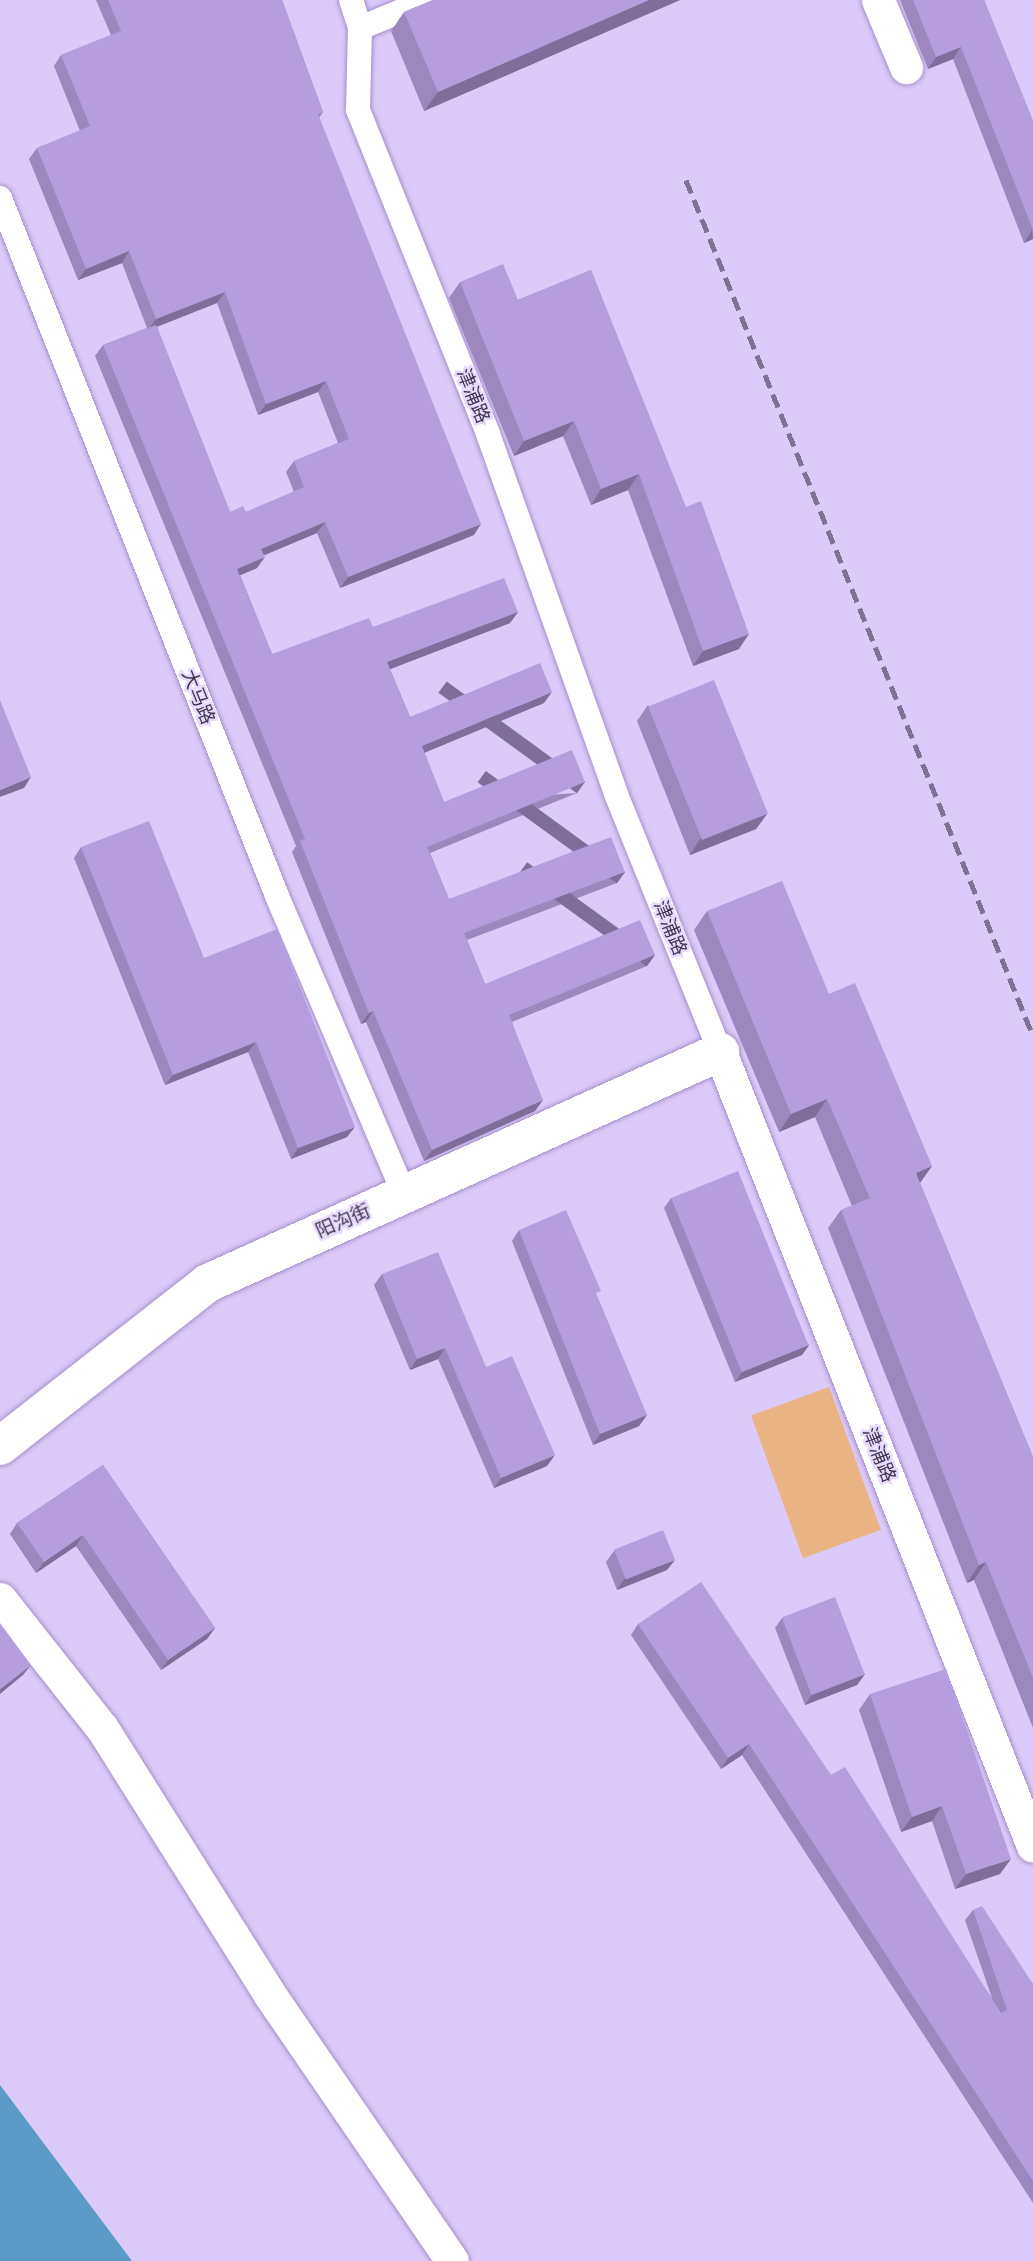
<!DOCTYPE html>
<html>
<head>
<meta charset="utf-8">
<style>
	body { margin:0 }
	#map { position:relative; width:1033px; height:2261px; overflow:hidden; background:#dccafa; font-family:"Noto Sans","Noto Sans SC",sans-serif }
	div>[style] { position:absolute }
	.green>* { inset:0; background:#eab383; transform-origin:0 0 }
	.water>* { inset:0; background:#5b99c7 }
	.roads { filter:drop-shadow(0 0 2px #a58fc8) drop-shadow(0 0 2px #a58fc8) }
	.pedestrian>* { height:24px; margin:-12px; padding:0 12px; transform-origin:12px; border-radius:12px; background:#fff }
	.minor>* { height:33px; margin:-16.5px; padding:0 16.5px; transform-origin:16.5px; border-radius:16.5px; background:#fff }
	.tertiary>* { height:38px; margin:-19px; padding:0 19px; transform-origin:19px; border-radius:19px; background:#fff }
	.rail>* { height:5px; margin-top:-2.5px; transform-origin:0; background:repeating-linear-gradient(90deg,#7e7193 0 14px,transparent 0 21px) }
	.wall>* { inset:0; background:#9d87bf }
	.shaded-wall>* { inset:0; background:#7f6e9b; transform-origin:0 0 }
	.building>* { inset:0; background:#b69dde; transform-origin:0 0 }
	span { translate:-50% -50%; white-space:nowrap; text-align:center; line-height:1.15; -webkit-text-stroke:5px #e7dafe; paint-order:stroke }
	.street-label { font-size:19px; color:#40374f }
</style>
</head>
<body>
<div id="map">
	<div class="green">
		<i style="left:829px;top:1387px;width:152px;height:83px;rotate:70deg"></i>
	</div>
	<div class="water">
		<i style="clip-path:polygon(0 2085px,132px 2261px,0 2261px)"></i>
	</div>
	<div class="roads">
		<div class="pedestrian">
			<i style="left:351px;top:0;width:29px;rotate:72deg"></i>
			<i style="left:360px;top:28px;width:82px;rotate:91.4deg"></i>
			<i style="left:358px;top:110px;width:349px;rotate:68.1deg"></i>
			<i style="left:488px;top:434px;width:382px;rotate:70.4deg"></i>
			<i style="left:616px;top:794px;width:278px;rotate:68deg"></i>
			<i style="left:360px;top:28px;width:74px;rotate:-22.4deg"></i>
			<i style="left:0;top:198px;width:751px;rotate:68.35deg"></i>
			<i style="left:277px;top:896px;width:324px;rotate:66.9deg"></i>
		</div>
		<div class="minor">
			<i style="left:878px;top:0;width:73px;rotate:67.3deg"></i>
			<i style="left:720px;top:1052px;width:853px;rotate:68.49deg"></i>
			<i style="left:0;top:1599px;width:164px;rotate:51.7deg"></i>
			<i style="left:102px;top:1728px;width:315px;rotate:57.8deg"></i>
			<i style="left:270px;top:1995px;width:322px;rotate:55.6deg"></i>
		</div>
		<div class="tertiary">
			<i style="left:0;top:1446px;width:264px;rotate:-38.1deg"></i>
			<i style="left:208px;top:1283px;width:562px;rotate:-24.28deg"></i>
		</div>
	</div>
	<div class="rail">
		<i style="left:686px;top:180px;width:924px;rotate:67.93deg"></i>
	</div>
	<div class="wall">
		<i style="clip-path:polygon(evenodd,96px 0,282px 0,323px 112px,319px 118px,474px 535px,340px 588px,317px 533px,264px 555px,257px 568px,240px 575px,272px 654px,373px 627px,518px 612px,510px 623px,390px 669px,410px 717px,544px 703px,424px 753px,444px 802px,577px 793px,430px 853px,449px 899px,625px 872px,617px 883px,467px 940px,485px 984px,655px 955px,647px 966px,512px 1022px,535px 1111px,424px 1161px,366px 1022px,361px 1024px,292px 852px,296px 846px,95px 356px,103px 345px,147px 328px,122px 263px,78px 280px,29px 159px,37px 148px,80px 131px,54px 66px,61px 55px,111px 35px,96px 0,217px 303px,258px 415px,318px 392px,338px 443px,294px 461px,286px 472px,294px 492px,246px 512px,230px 512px,157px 327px,217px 303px)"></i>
		<i style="clip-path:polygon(433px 0,680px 0,424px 111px,391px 31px,404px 12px)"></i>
		<i style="clip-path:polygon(900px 0,984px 0,1033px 121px,1033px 239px,1024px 243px,953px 59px,928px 69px)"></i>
		<i style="clip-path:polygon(591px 270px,739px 649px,693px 666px,628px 490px,591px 505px,563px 436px,514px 456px,449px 298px,460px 282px,518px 300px)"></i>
		<i style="clip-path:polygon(648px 705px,767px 814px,756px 829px,690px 855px,637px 721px)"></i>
		<i style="clip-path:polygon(81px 847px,204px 958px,347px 1137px,291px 1159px,248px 1052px,165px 1085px,74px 858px)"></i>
		<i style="clip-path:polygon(707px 911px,829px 994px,932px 1166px,920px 1183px,1033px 1457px,1033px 1728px,974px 1580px,967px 1583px,828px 1228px,841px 1210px,852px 1206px,815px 1117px,779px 1132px,694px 930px)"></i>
		<i style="clip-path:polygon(671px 1198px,809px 1345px,802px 1355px,735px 1382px,664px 1208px)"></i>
		<i style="clip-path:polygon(519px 1230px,647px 1415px,639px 1426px,593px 1445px,512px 1241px)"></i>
		<i style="clip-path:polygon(382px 1274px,486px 1367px,547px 1466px,494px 1488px,438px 1359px,410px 1370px,374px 1285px)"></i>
		<i style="clip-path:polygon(103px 1465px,215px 1628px,207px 1639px,161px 1670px,76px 1546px,36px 1573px,10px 1534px,17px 1523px)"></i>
		<i style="clip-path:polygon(614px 1551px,667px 1570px,617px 1590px,606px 1562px)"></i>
		<i style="clip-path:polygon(782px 1618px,865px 1674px,857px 1685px,805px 1705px,775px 1628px)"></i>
		<i style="clip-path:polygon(638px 1624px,831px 1775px,992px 1998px,965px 1920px,973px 1910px,1033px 1984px,1033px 2203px,742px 1755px,721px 1769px,631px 1635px)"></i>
		<i style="clip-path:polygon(870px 1694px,1000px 1874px,955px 1889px,932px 1821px,901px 1832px,859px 1710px)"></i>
	</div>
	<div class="shaded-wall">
		<i style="clip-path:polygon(649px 0,680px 0,424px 111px,438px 92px)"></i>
		<i style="clip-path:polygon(961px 47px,953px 59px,928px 69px,936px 57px)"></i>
		<i style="clip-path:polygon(1032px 230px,1033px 239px,1024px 243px)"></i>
		<i style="clip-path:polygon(129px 251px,122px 263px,78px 280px,86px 269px)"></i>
		<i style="clip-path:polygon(225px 292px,217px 303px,148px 330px,156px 319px)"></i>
		<i style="clip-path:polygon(326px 381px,318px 392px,258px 415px,266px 404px)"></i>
		<i style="clip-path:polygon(574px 421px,563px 436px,514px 456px,524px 441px)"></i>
		<i style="clip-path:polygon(639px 474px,628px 490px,591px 505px,601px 489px)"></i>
		<i style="clip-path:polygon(325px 522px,317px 533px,253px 560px,261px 549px)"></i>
		<i style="clip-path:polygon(481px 524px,474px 535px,340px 588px,348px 577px)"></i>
		<i style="clip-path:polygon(265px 557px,257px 568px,229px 580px,237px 569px)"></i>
		<i style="clip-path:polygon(518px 612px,510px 623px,380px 673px,387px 662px)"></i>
		<i style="clip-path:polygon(749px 634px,739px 649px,693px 666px,703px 651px)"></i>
		<i style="clip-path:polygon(552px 692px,544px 703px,414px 757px,422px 746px)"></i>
		<i style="clip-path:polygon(31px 777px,24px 788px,0 797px,0 790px)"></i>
		<i style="left:585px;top:782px;width:14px;height:171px;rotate:126deg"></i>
		<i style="clip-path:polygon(767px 814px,756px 829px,690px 855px,700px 839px)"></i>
		<i style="left:625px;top:872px;width:14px;height:172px;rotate:126deg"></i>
		<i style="left:655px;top:955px;width:14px;height:158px;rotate:126deg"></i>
		<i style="clip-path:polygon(373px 1011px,366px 1022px,361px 1024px,369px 1013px)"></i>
		<i style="clip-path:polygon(256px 1042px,248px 1052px,165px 1085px,173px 1075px)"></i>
		<i style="clip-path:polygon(827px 1099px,815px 1117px,779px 1132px,791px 1114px)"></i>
		<i style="clip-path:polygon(543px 1100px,535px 1111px,424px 1161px,432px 1150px)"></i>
		<i style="clip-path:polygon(355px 1127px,347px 1137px,291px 1159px,298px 1148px)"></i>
		<i style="clip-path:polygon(932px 1166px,919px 1184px,916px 1173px)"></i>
		<i style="clip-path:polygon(809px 1345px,802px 1355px,735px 1382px,743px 1371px)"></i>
		<i style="clip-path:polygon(445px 1348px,438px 1359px,410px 1370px,417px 1359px)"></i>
		<i style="clip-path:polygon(647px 1415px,639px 1426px,593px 1445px,600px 1434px)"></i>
		<i style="clip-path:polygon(555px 1455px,547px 1466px,494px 1488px,501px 1478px)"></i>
		<i style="clip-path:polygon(83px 1535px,76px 1546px,36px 1573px,44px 1562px)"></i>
		<i style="clip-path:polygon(675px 1560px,667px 1570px,617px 1590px,624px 1579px)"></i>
		<i style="clip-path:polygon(986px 1562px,974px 1580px,967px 1583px,979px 1565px)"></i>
		<i style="clip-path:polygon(215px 1628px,207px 1639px,161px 1670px,168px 1660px)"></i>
		<i style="clip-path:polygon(31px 1665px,23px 1675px,0 1694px,0 1689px)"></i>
		<i style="clip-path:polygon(865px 1674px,857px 1685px,805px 1705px,812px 1695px)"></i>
		<i style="clip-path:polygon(749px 1744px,742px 1755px,721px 1769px,728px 1758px)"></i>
		<i style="clip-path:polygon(942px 1806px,932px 1821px,901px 1832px,912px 1817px)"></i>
		<i style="clip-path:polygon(1011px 1859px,1000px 1874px,955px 1889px,966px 1874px)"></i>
	</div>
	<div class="building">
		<i style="clip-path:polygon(108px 0,282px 0,323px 112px,318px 114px,481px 524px,348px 577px,325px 522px,261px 549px,265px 557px,237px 569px,272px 654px,369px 618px,373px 627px,504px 578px,518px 612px,387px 662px,410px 717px,540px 663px,552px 692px,422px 746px,444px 802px,572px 750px,585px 782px,427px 847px,449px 899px,611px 837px,625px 872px,464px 933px,485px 984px,640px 920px,655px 955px,509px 1015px,543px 1100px,432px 1150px,373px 1011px,369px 1013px,300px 841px,305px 839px,103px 345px,156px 325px,230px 512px,243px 506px,246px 512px,304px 487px,294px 461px,349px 439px,326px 381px,266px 404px,225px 292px,156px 319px,129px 251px,86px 269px,37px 148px,90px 126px,61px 55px,121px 31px)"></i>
		<i style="clip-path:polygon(433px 0,649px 0,438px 92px,404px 12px)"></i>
		<i style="clip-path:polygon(913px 0,984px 0,1033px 121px,1033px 230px,961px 47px,936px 57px)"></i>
		<i style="clip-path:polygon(503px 264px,518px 300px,591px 270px,686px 507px,701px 501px,749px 634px,703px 651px,639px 474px,601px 489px,574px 421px,524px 441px,460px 282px)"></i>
		<i style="left:714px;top:680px;width:144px;height:71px;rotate:68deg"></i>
		<i style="clip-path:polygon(0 700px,31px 777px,0 790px)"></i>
		<i style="clip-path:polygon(149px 821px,204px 958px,277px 929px,355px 1127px,298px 1148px,256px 1042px,173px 1075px,81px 847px)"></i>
		<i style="clip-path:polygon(782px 881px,829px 994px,855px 983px,932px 1166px,916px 1173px,1033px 1457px,1033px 1678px,986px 1562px,979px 1565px,841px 1210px,870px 1198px,827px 1099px,791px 1114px,707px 911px)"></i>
		<i style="left:738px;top:1171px;width:188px;height:72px;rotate:68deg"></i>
		<i style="clip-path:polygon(566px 1210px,601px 1291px,596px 1293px,647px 1415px,600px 1434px,519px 1230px)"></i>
		<i style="clip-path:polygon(438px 1252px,486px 1367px,512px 1356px,555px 1455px,501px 1478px,445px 1348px,417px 1359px,382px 1274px)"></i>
		<i style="clip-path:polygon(103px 1465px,215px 1628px,168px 1660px,83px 1535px,44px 1562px,17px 1523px)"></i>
		<i style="left:663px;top:1530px;width:32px;height:53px;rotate:68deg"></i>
		<i style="clip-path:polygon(701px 1582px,831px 1775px,845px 1767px,1001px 2013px,1007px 2010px,973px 1910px,982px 1906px,1033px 1984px,1033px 2181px,749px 1744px,728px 1758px,638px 1624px)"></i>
		<i style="left:835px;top:1597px;width:83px;height:57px;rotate:69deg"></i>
		<i style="clip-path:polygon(0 1623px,31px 1665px,0 1689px)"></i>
		<i style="clip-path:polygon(946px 1669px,1011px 1859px,966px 1874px,942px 1806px,912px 1817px,870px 1694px)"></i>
	</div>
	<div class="street-label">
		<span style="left:473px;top:396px;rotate:68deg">津浦路</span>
		<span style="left:198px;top:697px;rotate:68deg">大马路</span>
		<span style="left:670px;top:928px;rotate:68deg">津浦路</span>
		<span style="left:343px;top:1221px;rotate:-24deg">阳沟街</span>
		<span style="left:879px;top:1455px;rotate:68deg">津浦路</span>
	</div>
</div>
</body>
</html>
